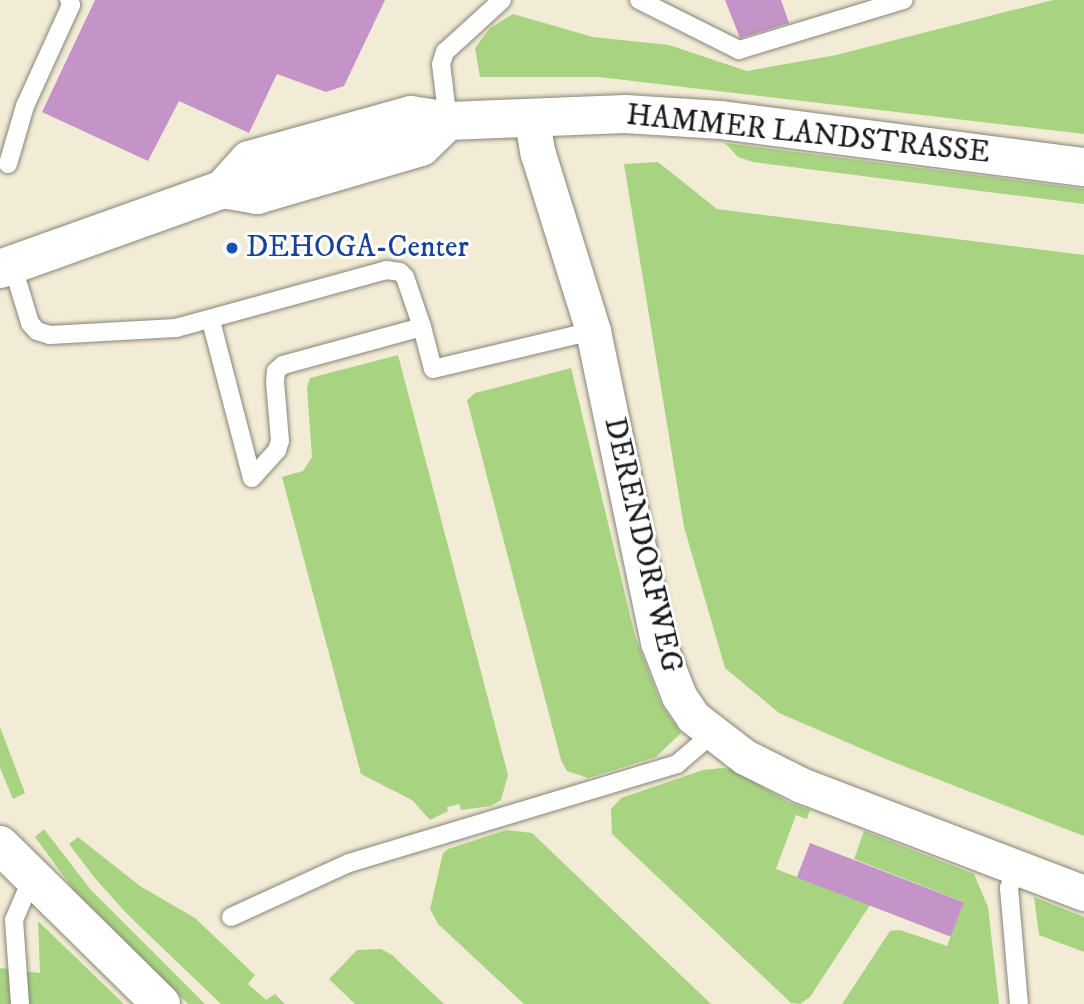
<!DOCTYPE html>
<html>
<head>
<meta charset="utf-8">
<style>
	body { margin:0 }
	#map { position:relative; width:1084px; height:1004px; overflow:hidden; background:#f2ecd6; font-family:"IM FELL DW Pica",serif }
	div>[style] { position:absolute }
	.green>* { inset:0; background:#a8d481 }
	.building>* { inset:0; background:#c494c8; transform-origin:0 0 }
	.roads { filter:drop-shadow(0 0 2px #878479) drop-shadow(0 0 2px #878479) }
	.service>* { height:18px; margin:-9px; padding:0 9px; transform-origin:9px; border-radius:9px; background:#fff }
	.minor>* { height:35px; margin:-17.5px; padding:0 17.5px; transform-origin:17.5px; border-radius:17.5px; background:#fff }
	.tertiary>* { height:38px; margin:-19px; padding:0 19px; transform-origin:19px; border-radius:19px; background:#fff }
	.secondary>* { height:38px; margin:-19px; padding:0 19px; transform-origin:19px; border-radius:19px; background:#fff }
	.dots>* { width:19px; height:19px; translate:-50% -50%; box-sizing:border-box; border:4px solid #fff; border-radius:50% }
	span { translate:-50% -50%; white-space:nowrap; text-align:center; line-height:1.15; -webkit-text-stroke:6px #fff; paint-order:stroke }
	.street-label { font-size:30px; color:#1c1c1c }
	.transit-label { font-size:30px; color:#164399 }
	.left { translate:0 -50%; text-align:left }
</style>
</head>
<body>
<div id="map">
	<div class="green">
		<i style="clip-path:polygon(1053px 0,1084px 0,1084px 134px,599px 77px,480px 77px,475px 48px,490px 28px,513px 14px,593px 37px,669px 45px,747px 71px,836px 55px)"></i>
		<i style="clip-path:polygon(725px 143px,1084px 189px,1084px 204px,753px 162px,738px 157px)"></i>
		<i style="clip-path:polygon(658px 162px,717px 209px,1084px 255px,1084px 836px,888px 760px,779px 713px,725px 668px,684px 527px,624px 164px)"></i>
		<i style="clip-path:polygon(398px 355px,508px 775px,501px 800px,491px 806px,461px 810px,459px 804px,447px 807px,448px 811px,430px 820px,412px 800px,361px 774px,282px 477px,303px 471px,312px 457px,307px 388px,310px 378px)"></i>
		<i style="clip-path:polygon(571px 368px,635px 636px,661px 704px,681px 733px,656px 757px,588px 778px,567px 771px,561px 760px,467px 400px,475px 393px)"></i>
		<i style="clip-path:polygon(0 727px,25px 793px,13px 799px,0 768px)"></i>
		<i style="clip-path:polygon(721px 768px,732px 769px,788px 802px,810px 810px,807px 819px,796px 815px,776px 869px,870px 905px,810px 997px,800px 1004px,791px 1003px,612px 834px,611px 809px,621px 798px,703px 770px)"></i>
		<i style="clip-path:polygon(44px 829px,91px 890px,205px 1004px,188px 1004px,73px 889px,35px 837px)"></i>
		<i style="clip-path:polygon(506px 830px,532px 833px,711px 1004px,524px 1004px,438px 924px,430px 909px,443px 853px,448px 849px)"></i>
		<i style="clip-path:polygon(864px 831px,974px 874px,988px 907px,999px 1004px,842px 1004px,890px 931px,900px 930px,947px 946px,964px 902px,854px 859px)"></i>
		<i style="clip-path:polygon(78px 837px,140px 886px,195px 918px,255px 975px,248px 984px,266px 1000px,275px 994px,285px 1004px,221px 1004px,127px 914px,94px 877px,69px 844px)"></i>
		<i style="clip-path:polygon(1034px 897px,1084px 917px,1084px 952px,1039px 935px)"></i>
		<i style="clip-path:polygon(38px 921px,124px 1004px,0 1004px,0 968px,40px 973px)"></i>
		<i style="clip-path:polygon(381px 949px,392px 955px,444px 1004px,355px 1004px,329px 979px,357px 950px)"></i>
	</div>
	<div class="building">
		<i style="clip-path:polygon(95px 0,385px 0,344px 86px,326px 92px,277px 74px,249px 133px,179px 101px,148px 161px,42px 112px)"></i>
		<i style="clip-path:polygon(725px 0,781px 0,789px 23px,740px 38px)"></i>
		<i style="left:810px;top:843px;width:165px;height:37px;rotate:21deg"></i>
	</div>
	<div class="roads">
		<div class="service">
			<i style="left:639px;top:0;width:112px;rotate:26.6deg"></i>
			<i style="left:739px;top:50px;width:172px;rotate:-16.9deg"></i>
			<i style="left:448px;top:121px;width:57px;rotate:-97deg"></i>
			<i style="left:441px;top:64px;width:13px;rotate:-72deg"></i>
			<i style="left:445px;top:52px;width:77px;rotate:-42.4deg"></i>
			<i style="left:8px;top:164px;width:60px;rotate:-73.7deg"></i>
			<i style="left:25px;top:106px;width:111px;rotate:-65.5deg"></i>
			<i style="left:71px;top:5px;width:5px;rotate:-112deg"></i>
			<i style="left:12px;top:264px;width:62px;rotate:73deg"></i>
			<i style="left:30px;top:323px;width:11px;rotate:49deg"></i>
			<i style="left:37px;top:331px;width:14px;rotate:17deg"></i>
			<i style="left:50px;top:335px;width:126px;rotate:-3.2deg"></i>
			<i style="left:176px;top:328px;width:218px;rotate:-15.4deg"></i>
			<i style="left:386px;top:270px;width:14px;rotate:8deg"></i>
			<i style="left:400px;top:272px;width:7px;rotate:45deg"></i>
			<i style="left:405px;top:277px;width:53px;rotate:71.2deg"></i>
			<i style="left:211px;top:321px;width:162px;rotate:75.4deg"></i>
			<i style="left:252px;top:478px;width:38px;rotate:-48deg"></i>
			<i style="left:277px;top:450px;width:9px;rotate:-72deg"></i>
			<i style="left:280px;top:441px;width:59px;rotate:-94.8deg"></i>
			<i style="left:275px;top:382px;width:11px;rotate:-85deg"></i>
			<i style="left:276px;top:371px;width:9px;rotate:-41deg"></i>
			<i style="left:283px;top:365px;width:144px;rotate:-15.3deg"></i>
			<i style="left:422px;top:327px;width:43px;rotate:75.3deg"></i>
			<i style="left:433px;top:369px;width:164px;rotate:-13.4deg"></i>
			<i style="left:1017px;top:868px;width:22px;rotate:112deg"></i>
			<i style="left:1009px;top:888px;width:116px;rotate:85.1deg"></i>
			<i style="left:231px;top:917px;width:130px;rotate:-24.6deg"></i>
			<i style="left:349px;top:863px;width:343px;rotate:-16.8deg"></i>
			<i style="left:677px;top:764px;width:46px;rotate:-40.6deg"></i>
			<i style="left:20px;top:1004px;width:84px;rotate:-94.1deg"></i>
			<i style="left:14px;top:920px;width:46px;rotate:-66.8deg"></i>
		</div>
		<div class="minor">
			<i style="left:531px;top:116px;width:39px;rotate:80deg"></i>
			<i style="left:538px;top:154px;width:185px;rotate:72.7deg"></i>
			<i style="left:593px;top:331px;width:318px;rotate:78.2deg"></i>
			<i style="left:658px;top:642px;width:58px;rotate:68.7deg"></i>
			<i style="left:679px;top:696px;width:25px;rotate:56deg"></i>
			<i style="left:693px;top:717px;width:66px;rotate:37.6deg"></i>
			<i style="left:745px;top:757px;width:63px;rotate:26.6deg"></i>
			<i style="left:801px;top:785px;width:303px;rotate:20.9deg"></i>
		</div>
		<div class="tertiary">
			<i style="left:223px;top:189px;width:35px;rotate:10deg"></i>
			<i style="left:257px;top:195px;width:171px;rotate:-16.3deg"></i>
			<i style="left:421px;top:147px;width:37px;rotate:-44deg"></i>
			<i style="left:0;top:269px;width:237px;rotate:-19.7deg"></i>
			<i style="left:223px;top:189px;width:39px;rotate:-48deg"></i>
			<i style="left:249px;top:160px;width:168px;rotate:-15.5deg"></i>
			<i style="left:411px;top:115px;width:37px;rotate:9deg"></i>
			<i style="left:448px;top:121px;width:177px;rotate:-2.3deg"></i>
			<i style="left:625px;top:114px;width:96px;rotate:3.6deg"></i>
			<i style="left:721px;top:120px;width:366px;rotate:7.4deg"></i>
		</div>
		<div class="secondary">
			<i style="left:0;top:845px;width:226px;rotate:44.6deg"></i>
		</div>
	</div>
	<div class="dots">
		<i style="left:232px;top:248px;background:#1a4fb4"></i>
	</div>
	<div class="street-label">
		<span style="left:808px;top:135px;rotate:6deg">HAMMER LANDSTRASSE</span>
		<span style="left:642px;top:545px;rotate:77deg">DERENDORFWEG</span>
	</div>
	<div class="transit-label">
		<span class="left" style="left:246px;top:248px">DEHOGA-Center</span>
	</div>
</div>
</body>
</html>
